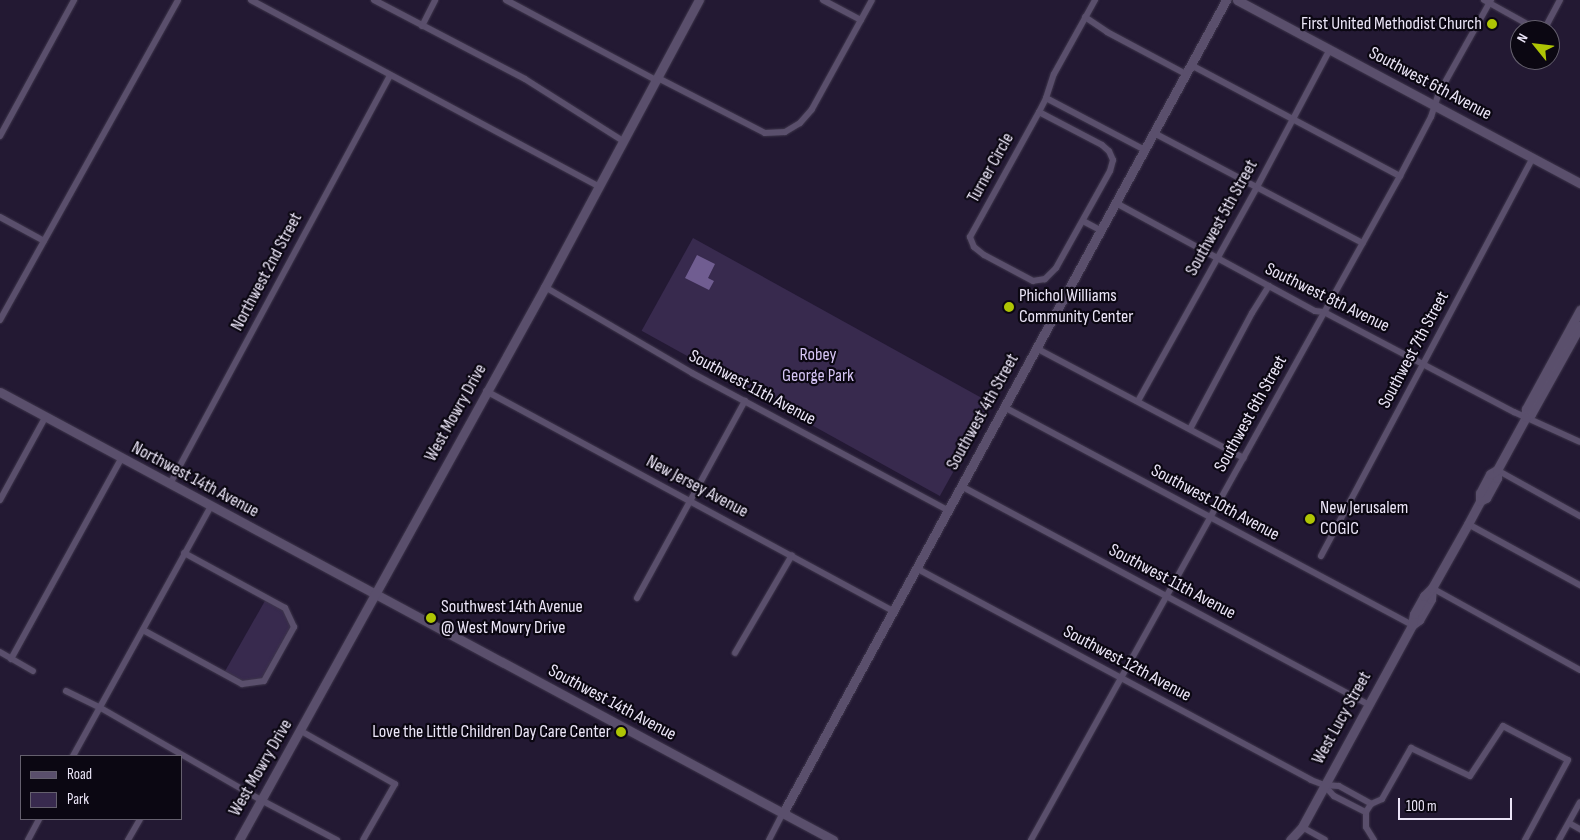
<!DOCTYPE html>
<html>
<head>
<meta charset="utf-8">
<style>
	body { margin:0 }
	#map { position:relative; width:1580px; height:840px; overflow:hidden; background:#231933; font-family:"Sofia Sans Condensed",sans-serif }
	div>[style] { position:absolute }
	.green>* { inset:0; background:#382a4e; transform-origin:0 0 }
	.water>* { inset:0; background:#705d91 }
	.roads { filter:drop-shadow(0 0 1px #3e364b) drop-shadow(0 0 1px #3e364b) }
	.street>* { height:6px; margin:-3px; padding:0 3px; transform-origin:3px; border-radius:3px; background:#5a4f6c }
	.secondary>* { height:9px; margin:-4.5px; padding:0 4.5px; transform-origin:4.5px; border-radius:4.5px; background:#5a4f6c }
	.dots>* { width:14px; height:14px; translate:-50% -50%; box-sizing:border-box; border:2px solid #0b0712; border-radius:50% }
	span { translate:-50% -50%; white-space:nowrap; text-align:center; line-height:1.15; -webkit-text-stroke:4.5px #0b0712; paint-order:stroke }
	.poi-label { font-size:18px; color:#ebe5f7 }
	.right { translate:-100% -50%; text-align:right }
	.left { translate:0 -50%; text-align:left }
	.street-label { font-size:18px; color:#ebe5f7 }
	.park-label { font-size:18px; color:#d6c5f5 }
	.legend { position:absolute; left:20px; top:755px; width:162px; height:65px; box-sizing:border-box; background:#0b0712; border:1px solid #65606e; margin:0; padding:6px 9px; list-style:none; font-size:15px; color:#ebe5f7 }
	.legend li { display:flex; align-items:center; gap:10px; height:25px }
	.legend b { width:25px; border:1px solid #65606e }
	.north { position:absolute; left:1510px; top:20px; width:50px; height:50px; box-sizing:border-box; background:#0b0712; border:1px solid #65606e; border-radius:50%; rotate:299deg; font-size:14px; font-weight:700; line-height:20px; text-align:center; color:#ebe5f7 }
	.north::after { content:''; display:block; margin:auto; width:18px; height:22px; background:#afc504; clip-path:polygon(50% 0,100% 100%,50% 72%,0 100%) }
	.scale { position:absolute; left:1398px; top:798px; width:114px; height:22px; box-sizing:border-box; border:2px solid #ebe5f7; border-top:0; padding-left:6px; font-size:15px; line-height:18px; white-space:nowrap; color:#ebe5f7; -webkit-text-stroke:4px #0b0712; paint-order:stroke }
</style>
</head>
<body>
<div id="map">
	<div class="green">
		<i style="left:693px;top:238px;width:341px;height:106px;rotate:29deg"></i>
		<i style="clip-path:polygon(266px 599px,284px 610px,292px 627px,263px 681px,242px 683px,224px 673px)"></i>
	</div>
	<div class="water">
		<i style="clip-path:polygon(697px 255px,715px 264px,708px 278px,714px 281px,709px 290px,685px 278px)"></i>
	</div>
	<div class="roads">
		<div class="street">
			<i style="left:251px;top:0;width:394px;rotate:28.2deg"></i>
			<i style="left:374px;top:0;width:170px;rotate:27.6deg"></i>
			<i style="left:525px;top:79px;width:116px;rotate:32.3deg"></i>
			<i style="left:506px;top:0;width:170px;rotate:28.1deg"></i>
			<i style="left:823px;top:0;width:43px;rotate:27.8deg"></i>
			<i style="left:1484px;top:0;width:62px;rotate:29.1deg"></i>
			<i style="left:1085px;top:17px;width:27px;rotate:34deg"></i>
			<i style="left:1107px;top:32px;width:89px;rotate:28deg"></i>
			<i style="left:422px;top:26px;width:29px;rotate:-63deg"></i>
			<i style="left:1544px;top:30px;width:34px;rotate:-62deg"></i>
			<i style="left:1191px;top:65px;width:237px;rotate:28deg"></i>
			<i style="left:658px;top:78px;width:120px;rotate:27.2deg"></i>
			<i style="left:765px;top:133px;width:20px;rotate:-3deg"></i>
			<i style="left:785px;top:132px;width:17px;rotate:-31deg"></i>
			<i style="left:800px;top:123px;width:18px;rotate:-49deg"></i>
			<i style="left:812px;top:109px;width:124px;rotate:-61.2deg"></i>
			<i style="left:1046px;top:98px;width:112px;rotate:27.7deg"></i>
			<i style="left:1039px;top:112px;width:71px;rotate:27.6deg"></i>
			<i style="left:1102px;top:145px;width:9px;rotate:41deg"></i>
			<i style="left:1109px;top:151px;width:10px;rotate:66deg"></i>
			<i style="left:1113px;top:160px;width:11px;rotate:105deg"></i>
			<i style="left:1110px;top:171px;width:111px;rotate:119.1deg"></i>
			<i style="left:1056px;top:268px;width:16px;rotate:135deg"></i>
			<i style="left:1045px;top:279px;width:12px;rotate:171deg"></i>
			<i style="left:1033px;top:281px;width:55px;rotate:-152deg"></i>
			<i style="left:984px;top:255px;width:13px;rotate:-141deg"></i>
			<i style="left:974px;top:247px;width:11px;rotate:-112deg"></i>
			<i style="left:970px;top:237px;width:143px;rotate:-61.1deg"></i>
			<i style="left:1039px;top:112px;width:16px;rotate:-63deg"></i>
			<i style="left:1046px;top:98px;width:25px;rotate:-72deg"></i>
			<i style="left:1054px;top:74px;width:85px;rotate:-61deg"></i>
			<i style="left:1154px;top:133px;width:236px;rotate:27.8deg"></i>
			<i style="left:0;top:136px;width:155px;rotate:-61.4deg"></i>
			<i style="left:1116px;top:203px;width:226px;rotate:28.5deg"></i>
			<i style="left:1315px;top:311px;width:9px;rotate:6deg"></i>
			<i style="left:1324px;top:312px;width:215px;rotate:27.8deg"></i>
			<i style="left:1514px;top:412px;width:72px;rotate:24.4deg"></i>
			<i style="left:0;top:217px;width:50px;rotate:28.6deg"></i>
			<i style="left:1083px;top:221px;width:19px;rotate:28deg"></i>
			<i style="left:545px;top:287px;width:170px;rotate:30.3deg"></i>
			<i style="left:692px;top:373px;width:290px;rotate:28.2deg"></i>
			<i style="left:0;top:320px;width:366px;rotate:-60.9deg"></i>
			<i style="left:1036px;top:348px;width:235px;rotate:27.9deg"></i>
			<i style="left:486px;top:391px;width:463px;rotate:28.4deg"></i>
			<i style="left:1138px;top:401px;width:245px;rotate:-60.9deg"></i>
			<i style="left:1257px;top:187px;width:156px;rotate:-62.1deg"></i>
			<i style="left:1004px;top:407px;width:463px;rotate:28.1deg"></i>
			<i style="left:1190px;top:429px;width:132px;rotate:-61.9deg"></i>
			<i style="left:1252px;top:313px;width:32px;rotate:-58deg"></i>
			<i style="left:1497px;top:470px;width:95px;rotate:29deg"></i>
			<i style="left:170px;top:484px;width:464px;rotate:-61.7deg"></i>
			<i style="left:961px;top:486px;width:463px;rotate:28.2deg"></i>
			<i style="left:0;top:500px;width:96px;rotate:-61.3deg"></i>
			<i style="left:1468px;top:524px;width:128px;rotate:28.6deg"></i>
			<i style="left:1321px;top:556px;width:451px;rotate:-62deg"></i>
			<i style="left:916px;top:568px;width:448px;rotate:28.2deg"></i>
			<i style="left:1311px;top:780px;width:14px;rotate:21deg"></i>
			<i style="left:1324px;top:785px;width:15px;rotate:4deg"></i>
			<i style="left:1339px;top:786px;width:37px;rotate:29deg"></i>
			<i style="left:1432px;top:588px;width:169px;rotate:29deg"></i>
			<i style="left:637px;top:598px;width:225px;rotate:-61.3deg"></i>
			<i style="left:143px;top:630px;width:113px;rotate:28.6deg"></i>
			<i style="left:242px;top:684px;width:22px;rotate:-8deg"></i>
			<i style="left:264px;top:681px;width:62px;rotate:-60.9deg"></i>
			<i style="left:294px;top:627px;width:21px;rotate:-115deg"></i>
			<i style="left:285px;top:608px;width:115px;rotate:-151.4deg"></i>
			<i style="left:0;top:652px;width:38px;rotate:30deg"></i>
			<i style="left:735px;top:653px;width:113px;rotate:-59.8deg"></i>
			<i style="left:11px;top:659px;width:228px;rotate:-61.2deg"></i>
			<i style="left:66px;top:691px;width:37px;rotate:26deg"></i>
			<i style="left:99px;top:707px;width:187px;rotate:29.9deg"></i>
			<i style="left:261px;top:800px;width:86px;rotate:27.8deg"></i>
			<i style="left:301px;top:731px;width:108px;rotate:29.4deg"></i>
			<i style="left:395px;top:784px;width:64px;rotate:119.7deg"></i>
			<i style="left:73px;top:756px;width:286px;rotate:-61.1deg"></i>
			<i style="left:1324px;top:785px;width:15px;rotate:48deg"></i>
			<i style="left:1334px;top:796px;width:36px;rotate:27deg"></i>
			<i style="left:1569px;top:823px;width:13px;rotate:29deg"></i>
			<i style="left:1302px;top:827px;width:26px;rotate:29deg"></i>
			<i style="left:28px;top:840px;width:24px;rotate:-62deg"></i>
			<i style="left:128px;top:840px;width:24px;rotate:-60deg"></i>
			<i style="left:769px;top:840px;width:30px;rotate:-63deg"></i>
			<i style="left:1031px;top:840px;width:760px;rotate:-60.94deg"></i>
			<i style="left:1400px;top:176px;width:67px;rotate:-62.3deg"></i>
			<i style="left:1431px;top:117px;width:25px;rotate:-72deg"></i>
			<i style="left:1439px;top:93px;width:107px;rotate:-60.8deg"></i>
			<i style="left:1374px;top:840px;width:15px;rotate:-122deg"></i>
			<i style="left:1366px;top:827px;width:15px;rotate:-90deg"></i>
			<i style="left:1366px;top:812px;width:9px;rotate:-58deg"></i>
			<i style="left:1371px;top:804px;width:12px;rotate:-24deg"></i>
			<i style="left:1382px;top:799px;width:59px;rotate:-60.4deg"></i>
			<i style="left:1411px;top:748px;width:65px;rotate:25.4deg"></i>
			<i style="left:1470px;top:776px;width:60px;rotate:-56.6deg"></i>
			<i style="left:1503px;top:726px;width:73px;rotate:27.6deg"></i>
			<i style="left:1568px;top:760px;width:91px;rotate:118.3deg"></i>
			<i style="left:1559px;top:840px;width:43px;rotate:-61.1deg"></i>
		</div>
		<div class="secondary">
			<i style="left:1237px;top:0;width:389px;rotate:28.1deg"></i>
			<i style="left:0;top:392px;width:946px;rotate:28.27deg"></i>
			<i style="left:1526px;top:417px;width:6px;rotate:-31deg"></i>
			<i style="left:1531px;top:414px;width:101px;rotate:-60.9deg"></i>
			<i style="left:1480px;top:501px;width:7px;rotate:-27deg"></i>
			<i style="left:1486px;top:498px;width:23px;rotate:-61deg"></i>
			<i style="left:1497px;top:478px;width:8px;rotate:-90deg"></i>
			<i style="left:1412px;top:625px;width:9px;rotate:-36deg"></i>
			<i style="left:1419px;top:620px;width:24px;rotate:-60deg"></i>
			<i style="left:1431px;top:599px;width:11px;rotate:-85deg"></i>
			<i style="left:783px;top:813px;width:926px;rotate:-61.41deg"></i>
			<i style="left:239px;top:840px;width:632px;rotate:-61.04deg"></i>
			<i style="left:545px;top:287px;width:326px;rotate:-61.8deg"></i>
			<i style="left:1290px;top:840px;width:18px;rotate:-47deg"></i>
			<i style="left:1302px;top:827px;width:230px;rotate:-61.4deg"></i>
			<i style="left:1412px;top:625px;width:11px;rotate:-80deg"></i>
			<i style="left:1414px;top:614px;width:21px;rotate:-61deg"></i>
			<i style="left:1424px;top:596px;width:11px;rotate:-45deg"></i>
			<i style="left:1432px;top:588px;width:73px;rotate:-60.6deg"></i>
			<i style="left:1468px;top:524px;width:26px;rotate:-62deg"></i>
			<i style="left:1480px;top:501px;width:8px;rotate:-90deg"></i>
			<i style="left:1480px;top:493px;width:21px;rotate:-62deg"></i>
			<i style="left:1490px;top:474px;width:8px;rotate:-30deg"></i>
			<i style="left:1497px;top:470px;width:60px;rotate:-61.3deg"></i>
			<i style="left:1526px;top:417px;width:8px;rotate:-90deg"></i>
			<i style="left:1526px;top:409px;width:113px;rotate:-61.4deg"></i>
		</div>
	</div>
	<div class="dots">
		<i style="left:1492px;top:24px;background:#afc504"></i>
		<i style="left:1009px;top:307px;background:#afc504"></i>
		<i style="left:1310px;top:519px;background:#afc504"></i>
		<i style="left:431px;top:618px;background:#afc504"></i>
		<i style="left:621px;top:732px;background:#afc504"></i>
	</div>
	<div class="poi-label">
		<span class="right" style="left:1482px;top:24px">First United Methodist Church</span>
		<span class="left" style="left:1019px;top:307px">Phichol Williams<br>Community Center</span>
		<span class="left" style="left:1320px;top:519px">New Jerusalem<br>COGIC</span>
		<span class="left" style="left:441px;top:618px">Southwest 14th Avenue<br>@ West Mowry Drive</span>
		<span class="right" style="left:611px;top:732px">Love the Little Children Day Care Center</span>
	</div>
	<div class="street-label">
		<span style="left:1430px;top:84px;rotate:28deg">Southwest 6th Avenue</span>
		<span style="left:991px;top:168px;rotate:-61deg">Turner Circle</span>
		<span style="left:1222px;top:218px;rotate:-61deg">Southwest 5th Street</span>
		<span style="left:267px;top:272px;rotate:-62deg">Northwest 2nd Street</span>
		<span style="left:1327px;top:298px;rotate:26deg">Southwest 8th Avenue</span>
		<span style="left:1414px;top:350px;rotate:-62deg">Southwest 7th Street</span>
		<span style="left:752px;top:388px;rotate:28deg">Southwest 11th Avenue</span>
		<span style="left:983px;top:412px;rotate:-61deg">Southwest 4th Street</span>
		<span style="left:456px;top:413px;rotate:-61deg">West Mowry Drive</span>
		<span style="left:1251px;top:414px;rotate:-61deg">Southwest 6th Street</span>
		<span style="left:195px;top:480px;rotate:28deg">Northwest 14th Avenue</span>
		<span style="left:697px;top:487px;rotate:28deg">New Jersey Avenue</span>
		<span style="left:1215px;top:503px;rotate:28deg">Southwest 10th Avenue</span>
		<span style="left:1172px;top:582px;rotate:28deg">Southwest 11th Avenue</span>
		<span style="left:1127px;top:664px;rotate:28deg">Southwest 12th Avenue</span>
		<span style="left:612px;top:703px;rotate:28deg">Southwest 14th Avenue</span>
		<span style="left:1342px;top:718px;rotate:-61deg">West Lucy Street</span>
		<span style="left:261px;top:768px;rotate:-60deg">West Mowry Drive</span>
	</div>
	<div class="park-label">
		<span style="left:818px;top:366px">Robey<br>George Park</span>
	</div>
	<ul class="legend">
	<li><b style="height:6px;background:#5a4f6c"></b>Road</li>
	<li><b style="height:14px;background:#382a4e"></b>Park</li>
	</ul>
	<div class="north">N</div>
	<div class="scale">100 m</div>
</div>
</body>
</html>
